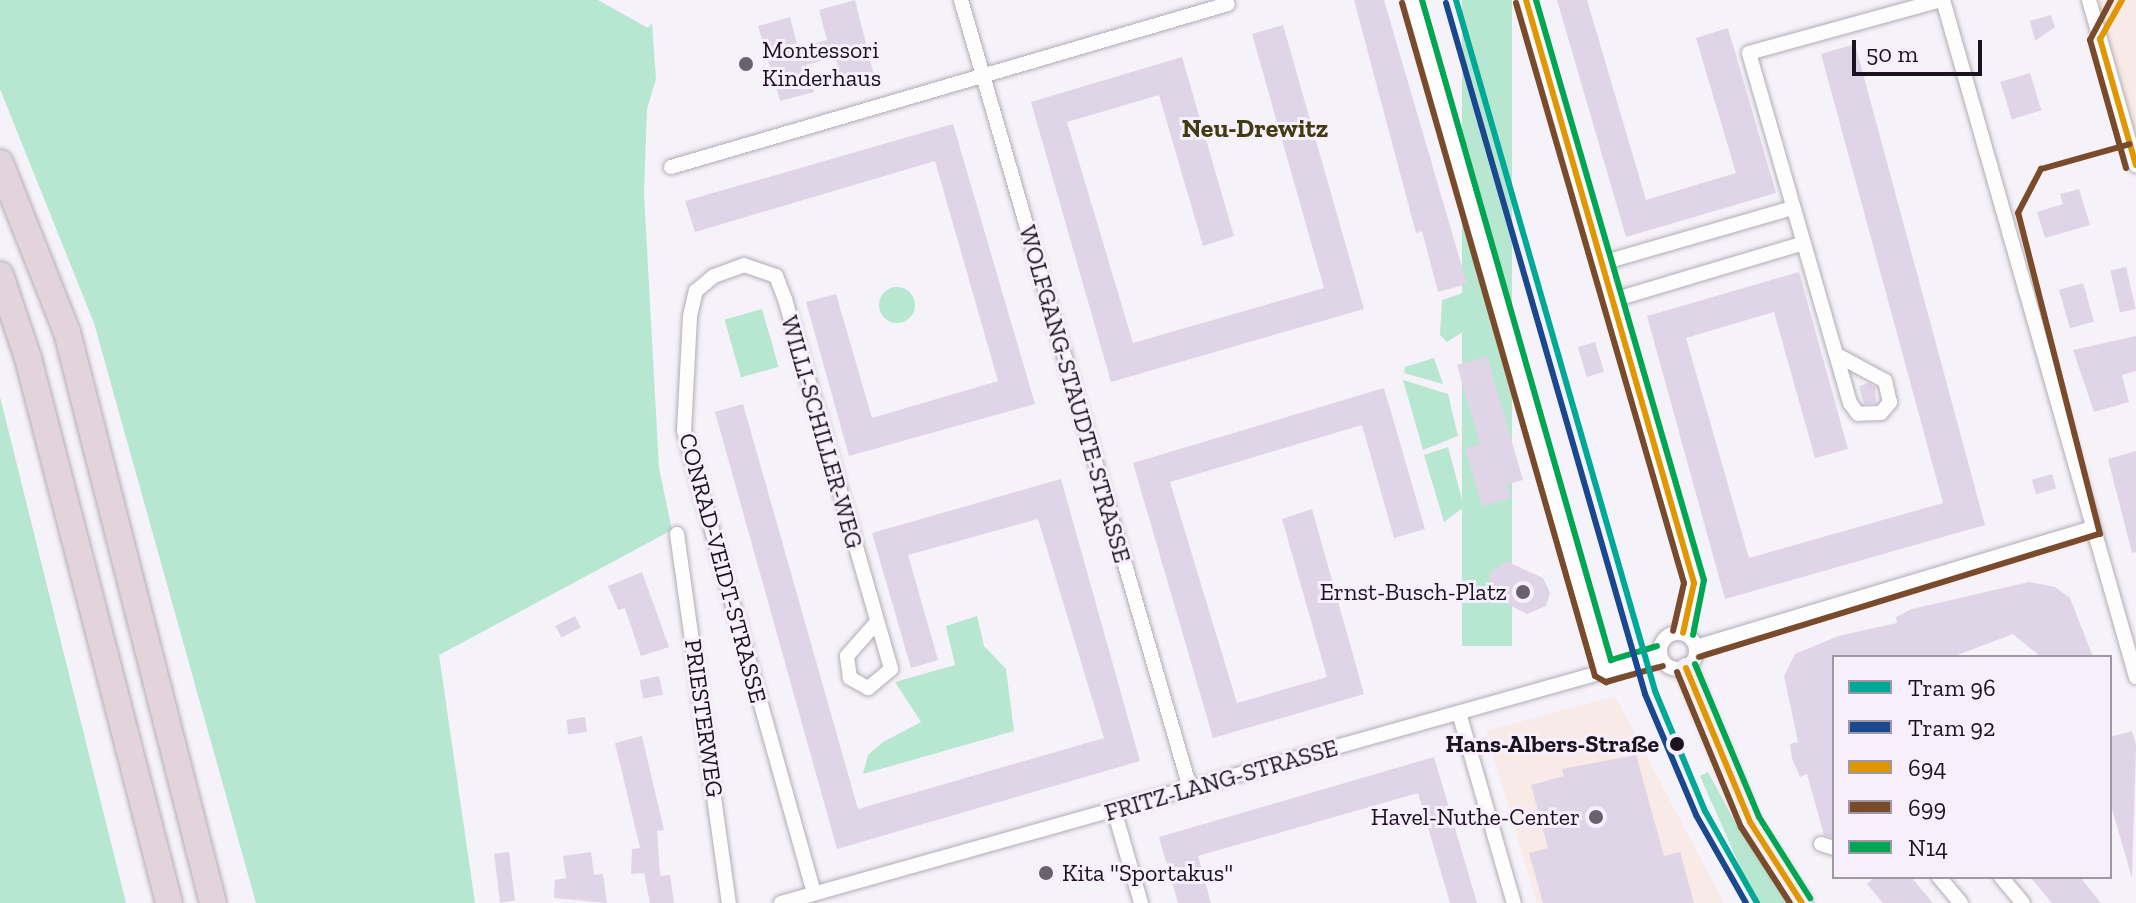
<!DOCTYPE html>
<html>
<head>
<meta charset="utf-8">
<style>
	body { margin:0 }
	#map { position:relative; width:2136px; height:903px; overflow:hidden; background:#f6f2f9; font-family:"Zilla Slab",serif }
	div>[style] { position:absolute }
	.commercial>* { inset:0; background:#f8eae6 }
	.green>* { inset:0; background:#b7e6d1; transform-origin:0 0 }
	.round { border-radius:50% }
	.building>* { inset:0; background:#dfd5e6; transform-origin:0 0 }
	.roads { filter:drop-shadow(0 0 2px #b1acb5) drop-shadow(0 0 2px #b1acb5) }
	.street>* { height:14px; margin:-7px; padding:0 7px; transform-origin:7px; border-radius:7px; background:#fefdfe }
	.street>.ring { margin:-7px; padding:0; box-sizing:content-box; background:none; border:14px solid #fefdfe; border-radius:50% }
	.secondary>* { height:20px; margin:-10px; padding:0 10px; transform-origin:10px; border-radius:10px; background:#f6f0f3 }
	.highway>* { height:26px; margin:-13px; padding:0 13px; transform-origin:13px; border-radius:13px; background:#e3d3da }
	.bus-1>* { height:6px; margin:-3px; padding:0 3px; transform-origin:3px; border-radius:3px; background:#e19703 }
	.bus-2>* { height:6px; margin:-3px; padding:0 3px; transform-origin:3px; border-radius:3px; background:#7a4b2a }
	.bus-3>* { height:6px; margin:-3px; padding:0 3px; transform-origin:3px; border-radius:3px; background:#00a651 }
	.tram-1>* { height:6px; margin:-3px; padding:0 3px; transform-origin:3px; border-radius:3px; background:#00a995 }
	.tram-2>* { height:6px; margin:-3px; padding:0 3px; transform-origin:3px; border-radius:3px; background:#19488e }
	.dots>* { width:22px; height:22px; translate:-50% -50%; box-sizing:border-box; border:4px solid #f7effc; border-radius:50% }
	span { translate:-50% -50%; white-space:nowrap; text-align:center; line-height:1.15; -webkit-text-stroke:6px #f7effc; paint-order:stroke }
	.poi-label { font-size:24px; color:#1b1420 }
	.left { translate:0 -50%; text-align:left }
	.right { translate:-100% -50%; text-align:right }
	.street-label { font-size:24px; color:#1b1420 }
	.stop-label { font-size:24px; color:#1b1420; font-weight:700 }
	.neighbourhood-label { font-size:26px; color:#403b11; font-weight:700 }
	.legend { position:absolute; left:1832px; top:655px; width:280px; height:224px; box-sizing:border-box; background:#f7effc; border:2px solid #9f97a4; margin:0; padding:10px 14px; list-style:none; font-size:24px; color:#1b1420 }
	.legend li { display:flex; align-items:center; gap:16px; height:40px }
	.legend b { width:40px; border:2px solid #9f97a4 }
	.scale { position:absolute; left:1852px; top:40px; width:130px; height:36px; box-sizing:border-box; border:4px solid #1b1420; border-top:0; padding-left:10px; font-size:24px; line-height:28px; white-space:nowrap; color:#1b1420; -webkit-text-stroke:6px #f7effc; paint-order:stroke }
</style>
</head>
<body>
<div id="map">
	<div class="commercial">
		<i style="clip-path:polygon(2097px 0,2136px 0,2136px 137px)"></i>
		<i style="clip-path:polygon(1615px 696px,1724px 903px,1537px 903px,1486px 731px)"></i>
	</div>
	<div class="green">
		<i style="clip-path:polygon(0 0,598px 0,648px 28px,652px 23px,656px 79px,647px 109px,644px 194px,659px 468px,672px 530px,439px 655px,475px 903px,256px 903px,94px 323px,0 89px)"></i>
		<i style="left:1462px;top:0;width:50px;height:646px"></i>
		<i class="round" style="left:879px;top:287px;width:36px;height:36px"></i>
		<i style="clip-path:polygon(1474px 289px,1478px 322px,1447px 342px,1440px 335px,1442px 300px)"></i>
		<i style="left:762px;top:309px;width:60px;height:39px;rotate:74deg"></i>
		<i style="clip-path:polygon(1434px 358px,1443px 384px,1404px 373px,1405px 367px)"></i>
		<i style="clip-path:polygon(1403px 380px,1448px 394px,1458px 436px,1423px 450px)"></i>
		<i style="clip-path:polygon(0 397px,126px 903px,0 903px)"></i>
		<i style="clip-path:polygon(1448px 447px,1464px 507px,1444px 522px,1424px 455px)"></i>
		<i style="clip-path:polygon(977px 616px,984px 646px,1006px 669px,1014px 731px,863px 774px,868px 755px,883px 742px,921px 722px,895px 682px,955px 665px,946px 626px)"></i>
		<i style="clip-path:polygon(1708px 772px,1736px 824px,1788px 903px,1760px 903px,1745px 878px,1700px 776px)"></i>
	</div>
	<div class="building">
		<i style="clip-path:polygon(855px 0,874px 76px,843px 84px,835px 57px,806px 65px,814px 92px,780px 101px,758px 26px,790px 17px,798px 48px,827px 40px,819px 10px)"></i>
		<i style="clip-path:polygon(1354px 0,1384px 0,1467px 284px,1438px 292px,1422px 231px,1416px 233px)"></i>
		<i style="clip-path:polygon(1557px 0,1587px 0,1646px 200px,1736px 173px,1696px 38px,1728px 28px,1776px 193px,1626px 237px)"></i>
		<i style="clip-path:polygon(2051px 15px,2055px 27px,2035px 41px,2030px 21px)"></i>
		<i style="clip-path:polygon(1283px 25px,1364px 309px,1111px 382px,1031px 102px,1182px 57px,1234px 236px,1203px 246px,1159px 95px,1067px 122px,1133px 343px,1324px 288px,1252px 34px)"></i>
		<i style="clip-path:polygon(1855px 44px,1985px 525px,1725px 599px,1647px 316px,1799px 272px,1848px 449px,1815px 458px,1774px 312px,1686px 338px,1749px 558px,1943px 503px,1821px 54px)"></i>
		<i style="left:2030px;top:73px;width:39px;height:31px;rotate:73deg"></i>
		<i style="clip-path:polygon(953px 124px,1035px 404px,849px 456px,806px 302px,836px 294px,872px 418px,998px 381px,935px 161px,695px 232px,685px 201px)"></i>
		<i style="clip-path:polygon(2079px 189px,2090px 225px,2045px 238px,2037px 212px,2063px 204px,2060px 194px)"></i>
		<i style="left:2126px;top:267px;width:43px;height:16px;rotate:77deg"></i>
		<i style="left:2083px;top:283px;width:40px;height:25px;rotate:74deg"></i>
		<i style="clip-path:polygon(2136px 336px,2136px 371px,2122px 375px,2129px 402px,2094px 412px,2073px 350px)"></i>
		<i style="left:1595px;top:342px;width:31px;height:18px;rotate:73deg"></i>
		<i style="clip-path:polygon(1487px 356px,1523px 480px,1507px 484px,1511px 498px,1482px 506px,1465px 448px,1480px 444px,1457px 365px)"></i>
		<i style="clip-path:polygon(1868px 383px,1875px 387px,1876px 403px,1864px 404px,1859px 386px)"></i>
		<i style="clip-path:polygon(1384px 388px,1425px 529px,1394px 538px,1362px 425px,1170px 482px,1237px 703px,1327px 677px,1282px 519px,1312px 509px,1364px 694px,1213px 738px,1133px 463px)"></i>
		<i style="clip-path:polygon(743px 404px,858px 809px,1104px 738px,1038px 519px,908px 555px,938px 660px,911px 668px,872px 533px,1061px 479px,1140px 761px,837px 849px,715px 412px)"></i>
		<i style="clip-path:polygon(2136px 451px,2136px 552px,2132px 553px,2108px 459px)"></i>
		<i style="left:2052px;top:474px;width:15px;height:21px;rotate:74deg"></i>
		<i style="clip-path:polygon(1506px 561px,1543px 578px,1550px 593px,1546px 606px,1527px 614px,1494px 597px,1489px 574px)"></i>
		<i style="clip-path:polygon(642px 572px,669px 647px,641px 656px,625px 608px,618px 610px,608px 586px)"></i>
		<i style="clip-path:polygon(2029px 582px,2055px 587px,2070px 598px,2093px 657px,2041px 657px,2013px 634px,1952px 657px,1834px 657px,1834px 838px,1824px 835px,1807px 774px,1800px 777px,1792px 758px,1790px 744px,1798px 742px,1784px 676px,1795px 654px,1838px 636px,1897px 623px,1896px 617px,1912px 609px)"></i>
		<i style="left:575px;top:616px;width:13px;height:22px;rotate:63deg"></i>
		<i style="left:659px;top:676px;width:19px;height:20px;rotate:78deg"></i>
		<i style="left:585px;top:717px;width:15px;height:19px;rotate:82deg"></i>
		<i style="clip-path:polygon(2132px 731px,2136px 745px,2132px 878px,2110px 802px,2110px 737px)"></i>
		<i style="clip-path:polygon(642px 736px,664px 830px,657px 831px,660px 876px,670px 875px,674px 903px,650px 903px,644px 873px,631px 874px,632px 849px,640px 848px,615px 743px)"></i>
		<i style="clip-path:polygon(1636px 755px,1664px 856px,1680px 852px,1694px 903px,1543px 903px,1529px 853px,1548px 848px,1531px 785px,1564px 776px,1562px 769px)"></i>
		<i style="clip-path:polygon(1434px 757px,1477px 903px,1450px 903px,1418px 793px,1198px 856px,1211px 903px,1178px 903px,1159px 837px)"></i>
		<i style="left:509px;top:852px;width:49px;height:15px;rotate:83deg"></i>
		<i style="clip-path:polygon(591px 852px,594px 875px,603px 874px,607px 903px,554px 898px,555px 880px,566px 878px,563px 856px)"></i>
		<i style="clip-path:polygon(1875px 877px,1911px 877px,1933px 903px,1883px 903px,1867px 884px)"></i>
		<i style="clip-path:polygon(2030px 877px,2080px 877px,2101px 903px,2052px 903px)"></i>
	</div>
	<div class="roads">
		<div class="street">
			<i style="left:961px;top:0;width:821px;rotate:73.8deg"></i>
			<i style="left:1412px;top:0;width:699px;rotate:74.05deg"></i>
			<i style="left:1526px;top:0;width:607px;rotate:73.92deg"></i>
			<i style="left:1694px;top:583px;width:51px;rotate:102.4deg"></i>
			<i style="left:1943px;top:0;width:704px;rotate:74.09deg"></i>
			<i style="left:2089px;top:0;width:172px;rotate:74.1deg"></i>
			<i style="left:671px;top:167px;width:580px;rotate:-16.31deg"></i>
			<i style="left:1602px;top:263px;width:199px;rotate:-16.1deg"></i>
			<i style="left:1613px;top:300px;width:199px;rotate:-16.6deg"></i>
			<i style="left:1837px;top:355px;width:55px;rotate:28.4deg"></i>
			<i style="left:1885px;top:381px;width:22px;rotate:77deg"></i>
			<i style="left:1890px;top:402px;width:14px;rotate:129deg"></i>
			<i style="left:1881px;top:413px;width:23px;rotate:178deg"></i>
			<i style="left:1858px;top:414px;width:14px;rotate:-126deg"></i>
			<i style="left:1850px;top:403px;width:364px;rotate:-106.1deg"></i>
			<i style="left:1749px;top:53px;width:199px;rotate:-15.4deg"></i>
			<i style="left:677px;top:534px;width:373px;rotate:82deg"></i>
			<i class="ring" style="left:1660px;top:633px;width:22px;height:22px"></i>
			<i style="left:1696px;top:647px;width:413px;rotate:-16.7deg"></i>
			<i style="left:1459px;top:713px;width:198px;rotate:73.9deg"></i>
			<i style="left:1114px;top:810px;width:97px;rotate:73.8deg"></i>
			<i style="left:1821px;top:844px;width:14px;rotate:17deg"></i>
			<i style="left:1939px;top:877px;width:34px;rotate:50deg"></i>
			<i style="left:2001px;top:877px;width:34px;rotate:50deg"></i>
			<i style="left:814px;top:893px;width:480px;rotate:-105.7deg"></i>
			<i style="left:684px;top:431px;width:115px;rotate:-87deg"></i>
			<i style="left:690px;top:316px;width:26px;rotate:-77deg"></i>
			<i style="left:696px;top:291px;width:23px;rotate:-40deg"></i>
			<i style="left:714px;top:276px;width:32px;rotate:-20deg"></i>
			<i style="left:744px;top:265px;width:34px;rotate:19deg"></i>
			<i style="left:776px;top:276px;width:25px;rotate:69deg"></i>
			<i style="left:785px;top:299px;width:385px;rotate:74deg"></i>
			<i style="left:891px;top:669px;width:30px;rotate:140deg"></i>
			<i style="left:868px;top:688px;width:21px;rotate:-151deg"></i>
			<i style="left:850px;top:678px;width:22px;rotate:-98deg"></i>
			<i style="left:847px;top:656px;width:45px;rotate:-48.6deg"></i>
			<i style="left:781px;top:903px;width:913px;rotate:-15.7deg"></i>
		</div>
		<div class="secondary">
			<i style="left:1686px;top:668px;width:167px;rotate:67.4deg"></i>
			<i style="left:1750px;top:822px;width:96px;rotate:57.3deg"></i>
		</div>
		<div class="highway">
			<i style="left:0;top:163px;width:182px;rotate:68.4deg"></i>
			<i style="left:67px;top:332px;width:589px;rotate:75.66deg"></i>
			<i style="left:0;top:275px;width:88px;rotate:71.4deg"></i>
			<i style="left:28px;top:358px;width:563px;rotate:75.49deg"></i>
		</div>
	</div>
	<div class="bus-1">
		<i style="left:1526px;top:0;width:607px;rotate:73.92deg"></i>
		<i style="left:1694px;top:583px;width:51px;rotate:102.4deg"></i>
		<i style="left:2122px;top:0;width:45px;rotate:119.4deg"></i>
		<i style="left:2100px;top:39px;width:131px;rotate:74.1deg"></i>
		<i style="left:1686px;top:668px;width:167px;rotate:67.4deg"></i>
		<i style="left:1750px;top:822px;width:96px;rotate:57.3deg"></i>
	</div>
	<div class="bus-2">
		<i style="left:2111px;top:0;width:45px;rotate:117.7deg"></i>
		<i style="left:2090px;top:40px;width:133px;rotate:74.3deg"></i>
		<i style="left:1402px;top:3px;width:700px;rotate:74deg"></i>
		<i style="left:1595px;top:676px;width:13px;rotate:29deg"></i>
		<i style="left:1606px;top:682px;width:59px;rotate:-15.7deg"></i>
		<i style="left:1516px;top:3px;width:604px;rotate:73.85deg"></i>
		<i style="left:1684px;top:583px;width:49px;rotate:102.9deg"></i>
		<i style="left:1699px;top:657px;width:419px;rotate:-17.1deg"></i>
		<i style="left:2100px;top:534px;width:331px;rotate:-104.3deg"></i>
		<i style="left:2018px;top:213px;width:50px;rotate:-62.4deg"></i>
		<i style="left:2041px;top:169px;width:92px;rotate:-15.7deg"></i>
		<i style="left:1677px;top:672px;width:168px;rotate:67.6deg"></i>
		<i style="left:1741px;top:827px;width:90px;rotate:57.2deg"></i>
	</div>
	<div class="bus-3">
		<i style="left:1422px;top:0;width:687px;rotate:74.02deg"></i>
		<i style="left:1611px;top:660px;width:48px;rotate:-16.9deg"></i>
		<i style="left:1536px;top:0;width:604px;rotate:73.85deg"></i>
		<i style="left:1704px;top:580px;width:56px;rotate:101.3deg"></i>
		<i style="left:1695px;top:664px;width:166px;rotate:67.3deg"></i>
		<i style="left:1759px;top:817px;width:96px;rotate:57.8deg"></i>
	</div>
	<div class="tram-1">
		<i style="left:1456px;top:0;width:719px;rotate:73.93deg"></i>
		<i style="left:1655px;top:691px;width:130px;rotate:67.4deg"></i>
		<i style="left:1705px;top:811px;width:106px;rotate:60.5deg"></i>
	</div>
	<div class="tram-2">
		<i style="left:1446px;top:3px;width:719px;rotate:73.93deg"></i>
		<i style="left:1645px;top:694px;width:131px;rotate:67.1deg"></i>
		<i style="left:1696px;top:815px;width:101px;rotate:60.4deg"></i>
	</div>
	<div class="dots">
		<i style="left:746px;top:64px;background:#68626c"></i>
		<i style="left:1523px;top:592px;background:#68626c"></i>
		<i style="left:1677px;top:744px;background:#1b1420"></i>
		<i style="left:1596px;top:817px;background:#68626c"></i>
		<i style="left:1046px;top:873px;background:#68626c"></i>
	</div>
	<div class="poi-label">
		<span class="left" style="left:762px;top:64px">Montessori<br>Kinderhaus</span>
		<span class="right" style="left:1507px;top:592px">Ernst-Busch-Platz</span>
		<span class="right" style="left:1580px;top:817px">Havel-Nuthe-Center</span>
		<span class="left" style="left:1062px;top:873px">Kita "Sportakus"</span>
	</div>
	<div class="street-label">
		<span style="left:1075px;top:394px;rotate:74deg">WOLFGANG-STAUDTE-STRASSE</span>
		<span style="left:822px;top:432px;rotate:74deg">WILLI-SCHILLER-WEG</span>
		<span style="left:723px;top:568px;rotate:75deg">CONRAD-VEIDT-STRASSE</span>
		<span style="left:704px;top:718px;rotate:82deg">PRIESTERWEG</span>
		<span style="left:1221px;top:780px;rotate:-16deg">FRITZ-LANG-STRASSE</span>
	</div>
	<div class="stop-label">
		<span class="right" style="left:1659px;top:744px">Hans-Albers-Straße</span>
	</div>
	<div class="neighbourhood-label">
		<span style="left:1255px;top:129px">Neu-Drewitz</span>
	</div>
	<ul class="legend">
	<li><b style="height:10px;background:#00a995"></b>Tram 96</li>
	<li><b style="height:10px;background:#19488e"></b>Tram 92</li>
	<li><b style="height:10px;background:#e19703"></b>694</li>
	<li><b style="height:10px;background:#7a4b2a"></b>699</li>
	<li><b style="height:10px;background:#00a651"></b>N14</li>
	</ul>
	<div class="scale">50 m</div>
</div>
</body>
</html>
